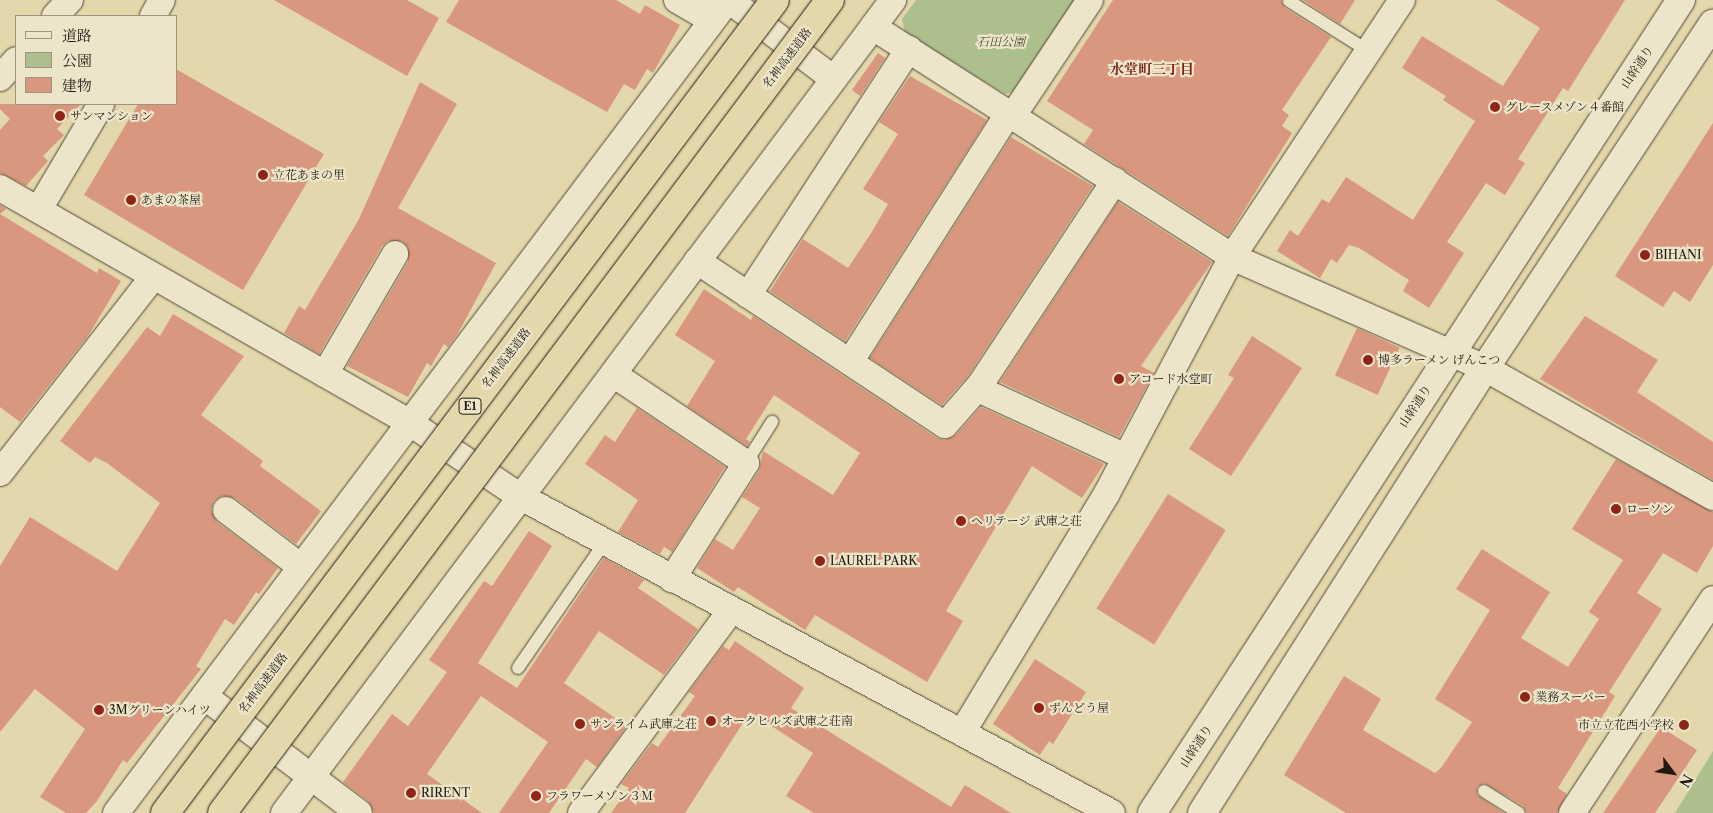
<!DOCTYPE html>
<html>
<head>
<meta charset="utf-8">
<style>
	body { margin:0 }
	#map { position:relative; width:1713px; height:813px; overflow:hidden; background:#e3d7ac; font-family:"Libre Caslon Text","Noto Serif JP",serif }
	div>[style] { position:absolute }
	.green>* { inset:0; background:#aebf8e }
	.building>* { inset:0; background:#da977f; transform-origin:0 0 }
	.roads { filter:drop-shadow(0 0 1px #524938) drop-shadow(0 0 1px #524938) }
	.lane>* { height:12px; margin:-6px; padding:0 6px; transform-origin:6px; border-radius:6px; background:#ede5c9 }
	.street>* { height:26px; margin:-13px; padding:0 13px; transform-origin:13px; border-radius:13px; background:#ede5c9 }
	.secondary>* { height:28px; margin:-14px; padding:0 14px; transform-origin:14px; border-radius:14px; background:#ede5c9 }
	.bridges { filter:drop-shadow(0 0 1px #221a11) drop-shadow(0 0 1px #221a11) }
	.highway-bridge>* { height:28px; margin:-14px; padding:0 14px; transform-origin:14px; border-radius:14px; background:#e3d7ac }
	.dots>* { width:14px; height:14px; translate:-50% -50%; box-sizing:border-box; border:2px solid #ede5c9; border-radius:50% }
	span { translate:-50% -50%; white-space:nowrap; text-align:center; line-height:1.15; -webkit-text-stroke:4.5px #ede5c9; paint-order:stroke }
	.shield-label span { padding:1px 4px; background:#ede5c9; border:1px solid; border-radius:4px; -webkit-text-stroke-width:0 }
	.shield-label { font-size:11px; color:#221a11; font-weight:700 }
	.park-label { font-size:12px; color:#4c4c36; font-style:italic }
	.street-label { font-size:12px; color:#221a11 }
	.poi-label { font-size:12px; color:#221a11 }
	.left { translate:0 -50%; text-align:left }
	.right { translate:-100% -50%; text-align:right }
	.neighbourhood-label { font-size:14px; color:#7a1f14; font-weight:700 }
	.legend { position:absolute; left:15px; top:15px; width:162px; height:90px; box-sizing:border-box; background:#ede5c9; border:1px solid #9c947f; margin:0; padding:6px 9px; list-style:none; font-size:15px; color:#221a11 }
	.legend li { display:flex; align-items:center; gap:10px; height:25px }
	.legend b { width:25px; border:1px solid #9c947f }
	.north { position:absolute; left:1648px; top:748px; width:50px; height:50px; -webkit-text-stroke:4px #ede5c9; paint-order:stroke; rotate:121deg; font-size:14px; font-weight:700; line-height:20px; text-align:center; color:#221a11 }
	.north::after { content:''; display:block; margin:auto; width:18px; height:22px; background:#221a11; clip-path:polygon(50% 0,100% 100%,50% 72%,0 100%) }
</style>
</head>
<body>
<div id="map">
	<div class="green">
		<i style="clip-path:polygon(916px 0,1079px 0,1021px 90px,1005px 94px,905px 34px,902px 19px)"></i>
		<i style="clip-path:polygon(1713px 751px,1713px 813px,1675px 813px)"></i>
	</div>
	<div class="building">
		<i style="clip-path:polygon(274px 0,407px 0,439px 18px,407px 76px)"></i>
		<i style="clip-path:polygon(459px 0,616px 0,640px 14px,645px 5px,680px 25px,653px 73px,647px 69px,635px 90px,624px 84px,607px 112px,446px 22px)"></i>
		<i style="clip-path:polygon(1113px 0,1281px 0,1285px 8px,1331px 37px,1282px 110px,1289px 115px,1282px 126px,1292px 133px,1228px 236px,1084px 144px,1093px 130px,1047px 101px)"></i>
		<i style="clip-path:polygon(1303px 0,1355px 0,1340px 24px)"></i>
		<i style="clip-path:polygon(1496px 0,1625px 0,1568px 91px,1563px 88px,1518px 159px,1525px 163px,1505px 195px,1486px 183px,1447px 242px,1464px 253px,1429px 308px,1403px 291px,1409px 280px,1359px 248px,1349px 245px,1337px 263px,1331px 259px,1320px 278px,1277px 251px,1290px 230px,1298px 236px,1322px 199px,1329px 203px,1346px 177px,1413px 220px,1475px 121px,1443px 100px,1446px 96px,1402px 68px,1422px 36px,1503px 86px,1540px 28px)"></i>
		<i style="clip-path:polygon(878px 53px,885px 58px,860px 96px,852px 90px)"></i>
		<i style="clip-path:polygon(176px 69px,324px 154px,243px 290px,84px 195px,138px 104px,176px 104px)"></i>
		<i style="clip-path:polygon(910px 76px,987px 120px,845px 341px,770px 291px,803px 239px,848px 268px,873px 230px,888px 204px,863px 189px,898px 134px,879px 122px)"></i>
		<i style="clip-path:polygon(420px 82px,457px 104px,398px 208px,496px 263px,457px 335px,448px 347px,444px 344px,431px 366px,427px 363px,408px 397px,347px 366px,408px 262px,408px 247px,402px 241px,388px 241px,382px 246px,319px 354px,284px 333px,299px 306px,305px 310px,359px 219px)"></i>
		<i style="clip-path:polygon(0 104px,81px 104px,57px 129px,64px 135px,43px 156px,48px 161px,26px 186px,0 173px,0 130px,10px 119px,0 109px)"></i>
		<i style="clip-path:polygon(1713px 123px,1713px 265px,1690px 302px,1674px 291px,1663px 307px,1615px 276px)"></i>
		<i style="clip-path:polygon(1011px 137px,1093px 186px,968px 376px,942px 405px,870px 358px)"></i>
		<i style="clip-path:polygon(1118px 202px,1212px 262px,1141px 366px,1154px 373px,1119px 437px,1000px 382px)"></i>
		<i style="clip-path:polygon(0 205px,6px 209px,0 214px,97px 273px,99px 268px,121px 281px,88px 336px,20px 422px,0 407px)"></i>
		<i style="clip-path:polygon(704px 289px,751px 320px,753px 316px,937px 438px,944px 440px,956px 435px,981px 407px,1104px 464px,1082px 498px,1032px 466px,946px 611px,963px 621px,927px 682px,815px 615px,805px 630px,738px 587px,734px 592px,697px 568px,715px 539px,733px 550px,760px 508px,742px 497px,759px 471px,763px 451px,833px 495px,860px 453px,774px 395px,746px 439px,750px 442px,747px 446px,687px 406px,715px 361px,675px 335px)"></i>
		<i style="clip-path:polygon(173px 314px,244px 356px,201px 415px,263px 461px,260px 466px,321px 511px,296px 544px,235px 498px,221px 496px,214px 501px,211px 509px,217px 522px,278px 568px,259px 594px,256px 592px,234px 625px,225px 619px,196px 666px,201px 669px,127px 763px,123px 760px,97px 801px,86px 813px,66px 813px,40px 797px,85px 729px,35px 689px,0 732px,0 566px,30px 517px,117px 571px,160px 503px,107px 463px,95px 457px,90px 463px,60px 441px,147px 327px,160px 336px)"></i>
		<i style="clip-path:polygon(1585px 316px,1658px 360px,1637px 392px,1713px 442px,1713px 480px,1540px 379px)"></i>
		<i style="left:1357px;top:328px;width:47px;height:52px;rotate:25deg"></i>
		<i style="clip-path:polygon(1252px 336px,1302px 368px,1231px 476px,1189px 449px,1234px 378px,1228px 375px)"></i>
		<i style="clip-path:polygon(637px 408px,725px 467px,672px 552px,664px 547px,660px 554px,618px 532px,638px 500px,585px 464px,605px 435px,615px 442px)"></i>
		<i style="clip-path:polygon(1616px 459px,1713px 512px,1713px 546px,1697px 573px,1663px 553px,1637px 593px,1662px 609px,1609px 692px,1615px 696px,1558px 788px,1567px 794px,1557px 813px,1527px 813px,1523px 806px,1484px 783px,1477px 787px,1477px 795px,1504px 813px,1346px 813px,1284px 775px,1344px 676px,1381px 699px,1363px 730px,1435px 773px,1441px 768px,1472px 722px,1435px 699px,1490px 610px,1456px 589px,1482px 549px,1550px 592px,1521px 638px,1568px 667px,1599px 619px,1589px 612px,1623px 560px,1572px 529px)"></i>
		<i style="left:1168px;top:494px;width:68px;height:135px;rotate:32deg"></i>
		<i style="clip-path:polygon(529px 531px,552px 546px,478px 663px,517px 688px,604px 558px,644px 580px,638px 588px,698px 629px,664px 675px,599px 631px,564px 683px,627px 726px,597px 767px,586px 759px,549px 813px,499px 813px,548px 742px,481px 696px,427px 774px,482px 813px,374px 813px,368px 801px,343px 782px,392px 714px,408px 726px,447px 672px,429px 660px,484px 581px,492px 586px)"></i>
		<i style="clip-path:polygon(735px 641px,804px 688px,791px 708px,951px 807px,965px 785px,1011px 813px,814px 813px,786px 796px,813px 753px,750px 712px,685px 813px,611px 813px,629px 788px,621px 784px,652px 743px,658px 747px,695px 696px,689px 692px,723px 646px,729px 650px)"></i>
		<i style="clip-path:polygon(1035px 659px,1086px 692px,1053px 744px,1049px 741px,1040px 755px,993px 724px)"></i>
		<i style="clip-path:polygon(1661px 727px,1697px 750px,1655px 813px,1603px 813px)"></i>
	</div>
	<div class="roads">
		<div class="lane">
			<i style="left:1289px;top:1px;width:93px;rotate:32.3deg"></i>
			<i style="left:746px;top:463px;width:49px;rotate:-57.6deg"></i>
			<i style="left:518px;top:668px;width:153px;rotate:-55.4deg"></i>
			<i style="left:1484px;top:791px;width:41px;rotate:32.2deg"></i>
		</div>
		<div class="street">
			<i style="left:677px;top:0;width:28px;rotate:30deg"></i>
			<i style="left:701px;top:14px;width:30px;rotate:-28deg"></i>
			<i style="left:729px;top:0;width:131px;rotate:37deg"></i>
			<i style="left:55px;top:16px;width:22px;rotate:-47deg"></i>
			<i style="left:153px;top:16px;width:18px;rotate:-61deg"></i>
			<i style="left:873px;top:27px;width:426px;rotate:32.6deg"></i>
			<i style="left:1232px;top:257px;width:276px;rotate:23.7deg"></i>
			<i style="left:1485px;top:368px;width:262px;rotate:29.5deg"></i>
			<i style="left:0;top:78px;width:24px;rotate:-48deg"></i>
			<i style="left:0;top:188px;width:473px;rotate:29.8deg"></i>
			<i style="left:410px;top:423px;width:133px;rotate:33.7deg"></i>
			<i style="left:521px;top:497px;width:670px;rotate:28.13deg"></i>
			<i style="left:39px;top:209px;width:122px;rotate:-59.4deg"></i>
			<i style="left:697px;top:261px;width:297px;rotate:33.5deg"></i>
			<i style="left:945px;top:425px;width:53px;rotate:-48.8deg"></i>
			<i style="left:980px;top:385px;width:245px;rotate:-56.6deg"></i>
			<i style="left:748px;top:295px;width:294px;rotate:-56.8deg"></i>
			<i style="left:850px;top:362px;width:285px;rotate:-57.5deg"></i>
			<i style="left:1003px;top:122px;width:14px;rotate:-36deg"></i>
			<i style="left:1014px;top:114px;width:137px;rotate:-56.3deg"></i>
			<i style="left:325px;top:374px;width:139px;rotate:-59.7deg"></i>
			<i style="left:613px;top:374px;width:160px;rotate:33.8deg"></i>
			<i style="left:746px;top:463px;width:138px;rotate:122.5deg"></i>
			<i style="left:978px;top:389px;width:163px;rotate:24.7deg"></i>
			<i style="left:0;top:473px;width:249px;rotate:-52deg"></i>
			<i style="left:226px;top:510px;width:94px;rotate:37.2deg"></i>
			<i style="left:204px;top:696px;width:194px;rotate:37deg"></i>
			<i style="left:963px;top:731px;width:278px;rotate:-58.8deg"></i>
			<i style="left:1107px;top:493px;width:267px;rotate:-62.1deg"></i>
			<i style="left:1232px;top:257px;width:308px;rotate:-56.5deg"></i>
			<i style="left:116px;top:813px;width:1018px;rotate:-53.03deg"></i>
			<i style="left:284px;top:813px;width:1016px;rotate:-53.16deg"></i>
			<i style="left:581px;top:813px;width:252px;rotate:-53.5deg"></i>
			<i style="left:1572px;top:813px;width:256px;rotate:-56.6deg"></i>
		</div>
		<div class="secondary">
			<i style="left:1152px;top:813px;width:970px;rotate:-56.95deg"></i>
			<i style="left:1202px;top:813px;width:527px;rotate:-57.55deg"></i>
			<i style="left:1485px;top:368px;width:413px;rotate:-56.5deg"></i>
		</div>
	</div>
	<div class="bridges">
		<div class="highway-bridge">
			<i style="left:165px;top:813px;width:1016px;rotate:-53.12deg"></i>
			<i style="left:222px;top:813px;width:1015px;rotate:-53.21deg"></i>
		</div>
	</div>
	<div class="dots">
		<i style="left:1495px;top:107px;background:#8f2418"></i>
		<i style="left:60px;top:116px;background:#8f2418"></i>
		<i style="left:263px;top:175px;background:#8f2418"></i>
		<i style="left:131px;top:200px;background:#8f2418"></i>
		<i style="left:1645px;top:255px;background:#8f2418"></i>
		<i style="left:1368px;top:360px;background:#8f2418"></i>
		<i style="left:1119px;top:379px;background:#8f2418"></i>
		<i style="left:1616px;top:509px;background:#8f2418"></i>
		<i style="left:961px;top:521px;background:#8f2418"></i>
		<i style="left:820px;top:561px;background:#8f2418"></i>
		<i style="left:1525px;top:697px;background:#8f2418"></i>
		<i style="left:1039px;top:708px;background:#8f2418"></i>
		<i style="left:99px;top:710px;background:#8f2418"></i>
		<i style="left:711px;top:721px;background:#8f2418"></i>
		<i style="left:580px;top:724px;background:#8f2418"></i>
		<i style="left:1684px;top:725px;background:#8f2418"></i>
		<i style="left:411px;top:793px;background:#8f2418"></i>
		<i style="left:536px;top:796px;background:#8f2418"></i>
	</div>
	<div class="shield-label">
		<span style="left:470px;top:406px">E1</span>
	</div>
	<div class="park-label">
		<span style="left:1001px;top:42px">石田公園</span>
	</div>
	<div class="street-label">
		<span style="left:787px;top:58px;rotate:-53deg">名神高速道路</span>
		<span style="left:1637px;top:67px;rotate:-57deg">山幹通り</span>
		<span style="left:506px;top:358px;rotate:-53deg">名神高速道路</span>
		<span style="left:1415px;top:406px;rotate:-57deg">山幹通り</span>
		<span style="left:263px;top:683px;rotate:-53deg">名神高速道路</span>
		<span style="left:1196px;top:746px;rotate:-57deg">山幹通り</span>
	</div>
	<div class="poi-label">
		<span class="left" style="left:1505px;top:107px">グレースメゾン４番館</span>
		<span class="left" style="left:70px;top:116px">サンマンション</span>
		<span class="left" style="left:273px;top:175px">立花あまの里</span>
		<span class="left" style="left:141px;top:200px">あまの茶屋</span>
		<span class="left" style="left:1655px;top:255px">BIHANI</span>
		<span class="left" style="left:1378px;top:360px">博多ラーメン げんこつ</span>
		<span class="left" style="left:1129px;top:379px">アコード水堂町</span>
		<span class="left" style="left:1626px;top:509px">ローソン</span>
		<span class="left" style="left:971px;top:521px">ヘリテージ 武庫之荘</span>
		<span class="left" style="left:830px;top:561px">LAUREL PARK</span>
		<span class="left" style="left:1535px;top:697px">業務スーパー</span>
		<span class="left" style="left:1049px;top:708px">ずんどう屋</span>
		<span class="left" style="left:109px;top:710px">3Mグリーンハイツ</span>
		<span class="left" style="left:721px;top:721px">オークヒルズ武庫之荘南</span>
		<span class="left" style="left:590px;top:724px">サンライム武庫之荘</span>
		<span class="right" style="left:1674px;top:725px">市立立花西小学校</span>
		<span class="left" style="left:421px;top:793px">RIRENT</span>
		<span class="left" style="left:546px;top:796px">フラワーメゾン３Ｍ</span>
	</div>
	<div class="neighbourhood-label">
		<span style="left:1152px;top:69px">水堂町三丁目</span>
	</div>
	<ul class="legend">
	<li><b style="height:6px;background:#ede5c9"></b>道路</li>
	<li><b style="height:14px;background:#aebf8e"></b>公園</li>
	<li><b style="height:14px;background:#da977f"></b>建物</li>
	</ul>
	<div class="north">N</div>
</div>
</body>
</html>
